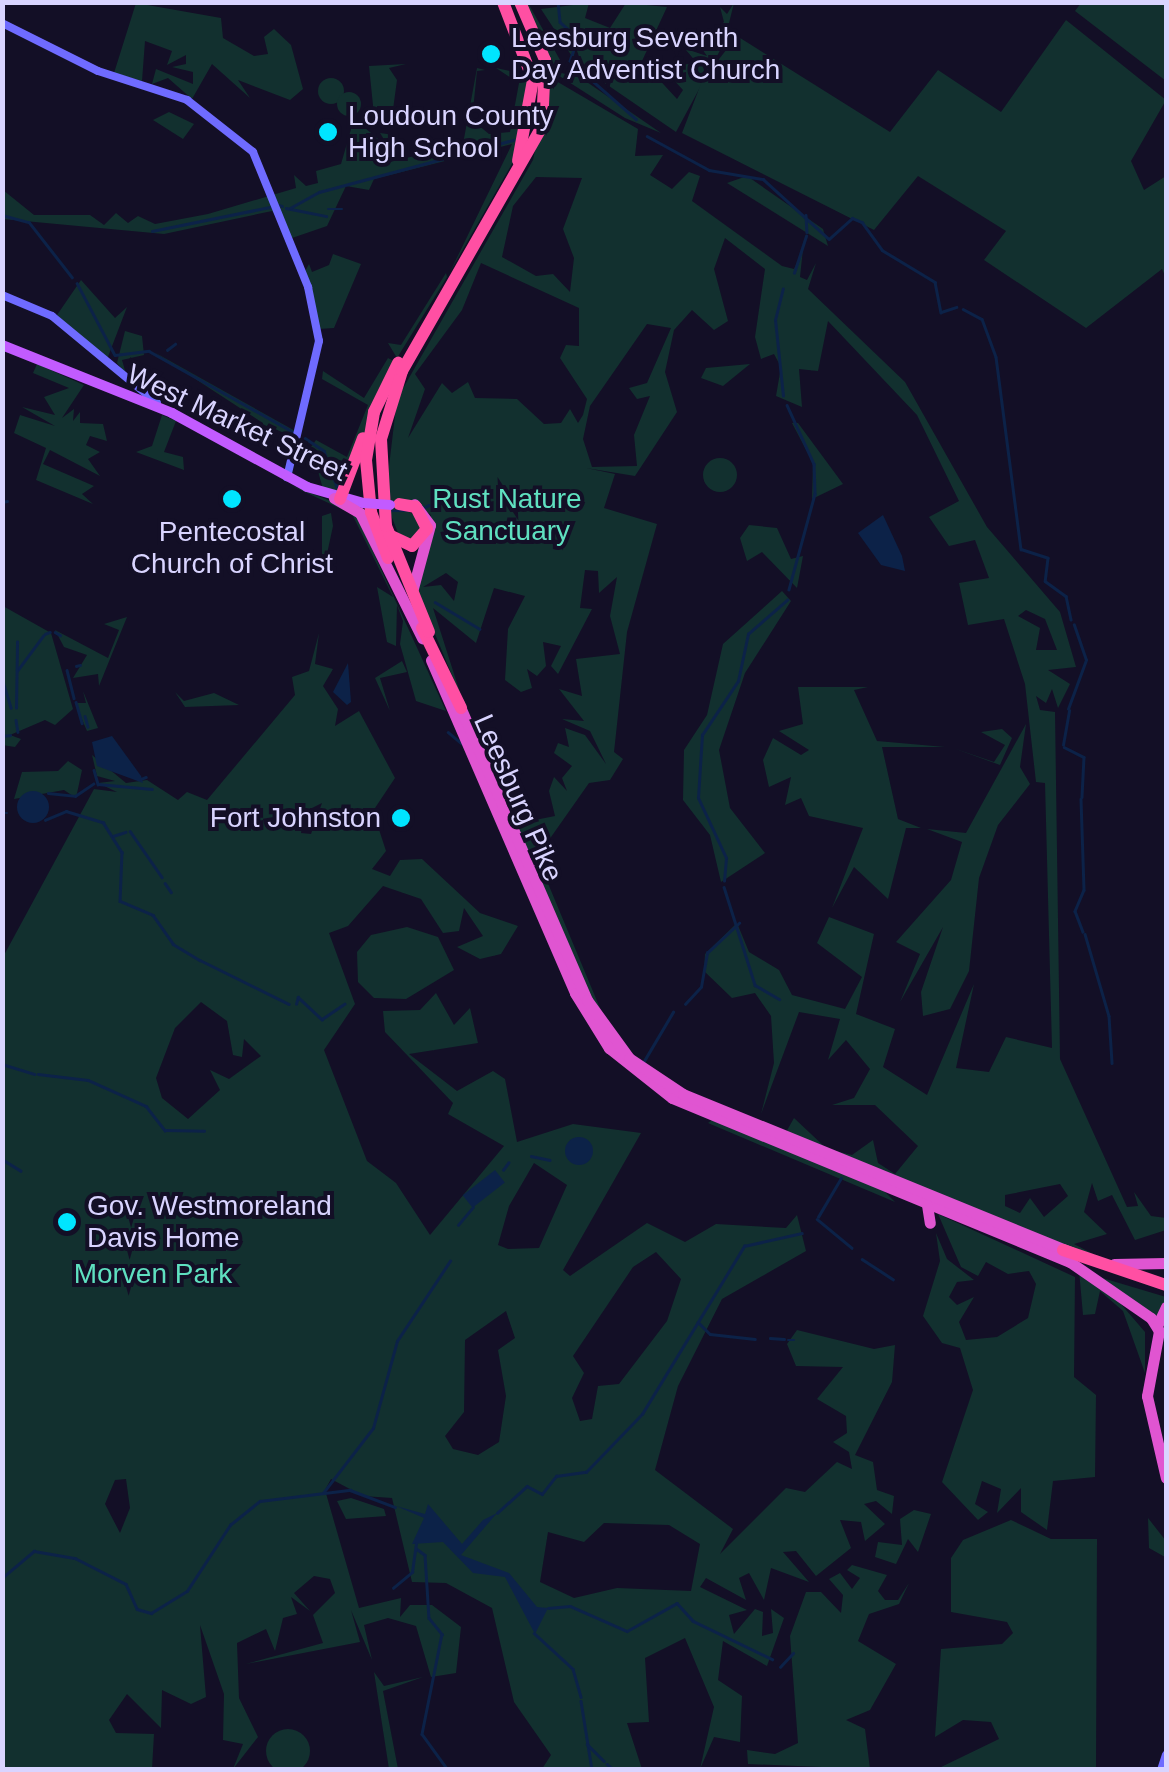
<!DOCTYPE html>
<html>
<head>
<meta charset="utf-8">
<style>
	body { margin:0 }
	#map { position:relative; width:1169px; height:1772px; overflow:hidden; background:#130f26; font-family:Arial,sans-serif }
	div>[style] { position:absolute }
	.green>* { inset:0; background:#12302f }
	.round { border-radius:50% }
	.water>* { inset:0; background:#0c2248; transform-origin:0 0 }
	.stream>* { height:2.5px; margin:-1.25px; padding:0 1.25px; transform-origin:1.25px; border-radius:1.25px; background:#0c2248 }
	.secondary>* { height:8px; margin:-4px; padding:0 4px; transform-origin:4px; border-radius:4px; background:#6f6bff }
	.primary>* { height:10px; margin:-5px; padding:0 5px; transform-origin:5px; border-radius:5px; background:#c25bff }
	.trunk>* { height:11px; margin:-5.5px; padding:0 5.5px; transform-origin:5.5px; border-radius:5.5px; background:#e055d1 }
	.motorway>* { height:12px; margin:-6px; padding:0 6px; transform-origin:6px; border-radius:6px; background:#ff4fa3 }
	.primary-bridge>* { height:10px; margin:-5px; padding:0 5px; transform-origin:5px; border-radius:5px; background:#c25bff }
	.dots>* { width:28px; height:28px; translate:-50% -50%; box-sizing:border-box; border:5px solid #130f26; border-radius:50% }
	span { translate:-50% -50%; white-space:nowrap; text-align:center; line-height:1.15; -webkit-text-stroke:8px #130f26; paint-order:stroke }
	.poi-label { font-size:28px; color:#d9d4ff }
	.left { translate:0 -50%; text-align:left }
	.right { translate:-100% -50%; text-align:right }
	.street-label { font-size:28px; color:#d9d4ff }
	.park-label { font-size:28px; color:#5fe0c0 }
	.frame { position:absolute; inset:0; border:5px solid #d9d4ff; pointer-events:none }
</style>
</head>
<body>
<div id="map">
	<div class="green">
		<i style="clip-path:polygon(136px 3px,221px 18px,223px 38px,254px 56px,268px 54px,264px 37px,274px 29px,291px 45px,303px 89px,290px 100px,238px 80px,250px 98px,212px 64px,192px 99px,168px 78px,152px 84px,156px 69px,193px 84px,193px 72px,172px 67px,186px 64px,186px 55px,167px 65px,172px 51px,145px 41px,142px 81px,114px 73px)"></i>
		<i style="clip-path:polygon(525px 3px,528px 3px,564px 67px,549px 67px)"></i>
		<i style="clip-path:polygon(589px 3px,585px 18px,610px 28px,626px 3px,667px 7px,642px 61px,677px 99px,683px 90px,670px 76px,686px 82px,680px 65px,697px 63px,686px 50px,690px 40px,689px 50px,707px 56px,698px 43px,724px 22px,720px 7px,727px 14px,734px 3px,724px 43px,676px 132px,577px 64px,541px 9px)"></i>
		<i style="clip-path:polygon(1081px 3px,1166px 3px,1166px 81px,1075px 11px)"></i>
		<i style="clip-path:polygon(1066px 20px,1166px 100px,1131px 161px,1144px 190px,1166px 176px,1166px 278px,1162px 269px,1086px 328px,984px 260px,1006px 231px,918px 176px,874px 230px,682px 133px,702px 81px,737px 36px,890px 132px,938px 70px,1001px 112px)"></i>
		<i style="clip-path:polygon(406px 64px,389px 68px,397px 80px,392px 117px,375px 125px,369px 66px)"></i>
		<i style="clip-path:polygon(496px 68px,528px 75px,521px 148px,450px 272px,512px 144px,374px 179px,369px 190px,346px 186px,327px 226px,292px 238px,272px 211px,164px 234px,3px 219px,3px 190px,34px 215px,90px 215px,104px 225px,116px 213px,128px 223px,138px 216px,155px 224px,208px 214px,296px 188px,294px 175px,306px 186px,318px 183px,316px 171px,341px 164px,354px 119px,382px 142px,379px 152px,385px 141px,380px 133px,394px 135px,390px 162px,463px 144px,477px 68px,485px 70px,477px 71px,472px 120px,489px 134px,510px 132px,519px 83px)"></i>
		<i style="clip-path:polygon(550px 70px,581px 78px,661px 133px,625px 118px)"></i>
		<i class="round" style="left:318px;top:78px;width:26px;height:26px"></i>
		<i style="clip-path:polygon(evenodd,551px 78px,638px 129px,635px 156px,663px 155px,650px 175px,672px 189px,689px 172px,700px 176px,692px 201px,782px 266px,794px 269px,803px 249px,800px 277px,807px 280px,816px 263px,808px 289px,905px 382px,987px 527px,1060px 612px,1076px 667px,1048px 670px,1070px 684px,1058px 708px,1052px 689px,1046px 703px,1036px 696px,1040px 710px,1055px 712px,1060px 1059px,1127px 1207px,1138px 1206px,1134px 1192px,1151px 1216px,1166px 1218px,1166px 1230px,1135px 1240px,1112px 1195px,1098px 1201px,1092px 1183px,1084px 1212px,1107px 1234px,1074px 1244px,1095px 1255px,1088px 1255px,785px 1134px,794px 1118px,827px 1149px,852px 1155px,873px 1140px,878px 1163px,895px 1174px,918px 1146px,875px 1105px,832px 1105px,854px 1098px,870px 1069px,846px 1040px,828px 1060px,840px 1019px,799px 1012px,761px 1114px,774px 1063px,771px 1016px,755px 993px,732px 998px,704px 971px,705px 954px,737px 923px,749px 952px,779px 970px,792px 995px,845px 1009px,862px 977px,817px 943px,829px 917px,874px 934px,856px 1014px,895px 1029px,883px 1067px,927px 1095px,974px 984px,956px 1068px,989px 1072px,1006px 1037px,1052px 1048px,1045px 783px,1036px 782px,1025px 684px,1004px 619px,968px 625px,959px 583px,989px 578px,975px 540px,949px 546px,929px 517px,959px 501px,917px 415px,828px 321px,818px 371px,799px 369px,802px 407px,776px 396px,781px 367px,774px 354px,761px 359px,755px 337px,765px 269px,725px 238px,714px 269px,728px 321px,714px 330px,692px 310px,674px 330px,665px 372px,677px 412px,635px 476px,586px 468px,615px 474px,604px 508px,657px 524px,627px 632px,614px 752px,623px 759px,610px 780px,589px 783px,537px 857px,602px 1013px,594px 1008px,467px 711px,509px 795px,521px 791px,535px 820px,555px 816px,549px 791px,554px 777px,567px 791px,562px 778px,572px 766px,554px 753px,558px 743px,569px 747px,565px 728px,585px 735px,606px 764px,590px 731px,562px 719px,584px 721px,559px 689px,582px 696px,576px 659px,620px 654px,610px 616px,617px 577px,599px 593px,598px 571px,585px 570px,580px 608px,592px 609px,558px 674px,551px 666px,561px 646px,543px 642px,546px 666px,537px 676px,527px 669px,532px 688px,521px 692px,505px 680px,508px 629px,525px 596px,494px 588px,476px 643px,433px 608px,463px 702px,414px 583px,431px 515px,412px 501px,387px 502px,422px 518px,418px 539px,402px 543px,385px 500px,397px 399px,533px 160px,551px 78px,536px 177px,582px 178px,563px 229px,574px 258px,570px 292px,553px 274px,536px 276px,502px 257px,513px 206px,536px 177px,551px 78px,481px 263px,579px 308px,579px 346px,566px 345px,560px 358px,587px 399px,583px 415px,578px 423px,570px 409px,561px 423px,544px 424px,517px 399px,475px 398px,468px 382px,452px 393px,442px 383px,408px 438px,425px 389px,415px 374px,462px 310px,481px 263px,551px 78px,647px 324px,671px 328px,647px 383px,629px 388px,637px 399px,650px 396px,634px 435px,637px 466px,592px 467px,583px 439px,590px 406px,647px 324px,551px 78px,446px 573px,458px 582px,454px 601px,441px 585px,423px 587px,446px 573px,551px 78px,1026px 610px,1045px 619px,1057px 650px,1036px 650px,1040px 628px,1018px 616px,1026px 610px,551px 78px,1060px 1184px,1068px 1196px,1044px 1217px,1030px 1198px,1020px 1213px,1005px 1206px,1005px 1195px,1060px 1184px)"></i>
		<i class="round" style="left:337px;top:92px;width:24px;height:24px"></i>
		<i style="clip-path:polygon(169px 112px,194px 124px,183px 139px,153px 120px)"></i>
		<i style="clip-path:polygon(747px 176px,823px 229px,828px 246px,727px 183px)"></i>
		<i style="clip-path:polygon(333px 254px,361px 264px,334px 328px,318px 329px,303px 275px,309px 264px,312px 272px,329px 265px)"></i>
		<i style="clip-path:polygon(446px 273px,447px 277px,397px 358px,388px 343px,401px 345px)"></i>
		<i style="clip-path:polygon(81px 280px,115px 318px,127px 307px,106px 362px,57px 315px)"></i>
		<i style="clip-path:polygon(125px 331px,142px 336px,144px 355px,122px 360px,126px 374px,117px 363px)"></i>
		<i style="clip-path:polygon(154px 352px,297px 432px,295px 438px,273px 428px,262px 448px,263px 423px)"></i>
		<i style="clip-path:polygon(388px 358px,395px 362px,342px 495px,323px 489px,311px 447px,316px 440px,347px 457px,368px 405px,322px 379px,323px 371px,364px 398px)"></i>
		<i style="clip-path:polygon(37px 364px,84px 385px,62px 418px,74px 409px,73px 421px,80px 412px,80px 423px,103px 424px,107px 441px,90px 436px,86px 445px,100px 452px,88px 459px,100px 476px,50px 450px,43px 464px,94px 486px,82px 494px,93px 504px,36px 480px,46px 448px,14px 433px,20px 415px,55px 426px,22px 407px,55px 415px,44px 397px,69px 388px,33px 373px)"></i>
		<i style="clip-path:polygon(750px 364px,723px 386px,701px 378px,706px 368px)"></i>
		<i style="clip-path:polygon(162px 415px,176px 421px,164px 452px,183px 457px,184px 470px,136px 452px,152px 446px)"></i>
		<i style="clip-path:polygon(792px 423px,798px 423px,843px 484px,812px 499px,813px 463px)"></i>
		<i class="round" style="left:703px;top:458px;width:34px;height:34px"></i>
		<i style="clip-path:polygon(290px 485px,354px 510px,446px 711px,416px 701px,400px 644px,403px 621px,397px 605px,396px 646px,387px 642px,377px 587px,393px 597px,352px 514px)"></i>
		<i style="clip-path:polygon(331px 513px,333px 526px,322px 577px,322px 516px)"></i>
		<i style="clip-path:polygon(749px 525px,777px 528px,791px 559px,803px 556px,797px 588px,762px 552px,747px 561px,740px 538px)"></i>
		<i style="clip-path:polygon(782px 591px,791px 601px,745px 673px,719px 750px,730px 808px,765px 853px,721px 882px,710px 835px,683px 800px,684px 750px,707px 715px,723px 644px)"></i>
		<i style="clip-path:polygon(3px 606px,51px 633px,73px 709px,55px 725px,45px 720px,10px 735px,21px 739px,15px 747px,2px 745px)"></i>
		<i style="clip-path:polygon(127px 617px,99px 686px,98px 674px,73px 678px,87px 655px,64px 647px,55px 630px,108px 658px,119px 630px,104px 624px)"></i>
		<i style="clip-path:polygon(evenodd,319px 633px,315px 664px,333px 669px,323px 686px,338px 709px,335px 726px,359px 711px,395px 778px,373px 811px,386px 851px,372px 869px,390px 876px,400px 860px,422px 859px,480px 913px,518px 926px,501px 954px,480px 959px,457px 947px,483px 936px,464px 908px,459px 931px,443px 933px,421px 899px,383px 886px,348px 926px,329px 933px,355px 1004px,324px 1050px,367px 1161px,396px 1183px,430px 1235px,504px 1146px,448px 1114px,453px 1103px,385px 1032px,383px 1011px,420px 1010px,436px 993px,454px 1025px,470px 1008px,478px 1043px,409px 1054px,457px 1091px,493px 1071px,505px 1079px,517px 1142px,573px 1124px,641px 1133px,563px 1270px,570px 1276px,647px 1223px,685px 1242px,716px 1224px,786px 1228px,797px 1215px,806px 1251px,722px 1299px,678px 1386px,655px 1470px,733px 1529px,720px 1554px,786px 1488px,805px 1492px,837px 1462px,852px 1469px,849px 1452px,833px 1442px,847px 1433px,846px 1416px,817px 1399px,843px 1367px,796px 1366px,787px 1344px,797px 1330px,874px 1349px,895px 1345px,892px 1382px,855px 1455px,873px 1462px,877px 1490px,894px 1496px,892px 1514px,876px 1501px,864px 1504px,885px 1524px,865px 1541px,861px 1522px,840px 1520px,851px 1548px,816px 1576px,796px 1551px,783px 1552px,809px 1582px,771px 1568px,764px 1600px,749px 1573px,739px 1578px,746px 1600px,706px 1578px,700px 1587px,747px 1610px,729px 1615px,734px 1634px,755px 1609px,763px 1612px,762px 1636px,773px 1633px,771px 1609px,784px 1618px,767px 1666px,723px 1641px,718px 1680px,742px 1696px,740px 1742px,714px 1737px,700px 1769px,714px 1707px,685px 1638px,645px 1658px,649px 1722px,627px 1723px,642px 1769px,542px 1769px,551px 1755px,514px 1702px,492px 1608px,446px 1583px,412px 1582px,392px 1498px,363px 1496px,331px 1479px,325px 1490px,359px 1608px,401px 1598px,400px 1617px,410px 1605px,432px 1605px,461px 1627px,456px 1673px,431px 1677px,416px 1626px,388px 1618px,364px 1625px,372px 1660px,351px 1610px,360px 1642px,246px 1664px,323px 1643px,313px 1615px,335px 1593px,330px 1579px,314px 1576px,294px 1593px,310px 1611px,291px 1597px,297px 1614px,283px 1618px,275px 1651px,266px 1629px,237px 1643px,239px 1698px,258px 1737px,233px 1769px,243px 1744px,223px 1740px,224px 1694px,200px 1625px,206px 1697px,191px 1704px,162px 1690px,161px 1728px,127px 1694px,109px 1720px,116px 1733px,154px 1734px,152px 1769px,3px 1769px,3px 957px,94px 789px,117px 792px,98px 783px,115px 781px,97px 776px,92px 755px,126px 783px,147px 780px,178px 800px,187px 792px,207px 800px,295px 695px,292px 677px,309px 671px,319px 633px,322px 803px,311px 834px,301px 833px,304px 812px,322px 803px,319px 633px,201px 1002px,227px 1021px,233px 1055px,242px 1057px,244px 1039px,261px 1056px,229px 1079px,210px 1070px,220px 1090px,188px 1119px,162px 1098px,156px 1078px,175px 1028px,201px 1002px,319px 633px,534px 1163px,567px 1185px,539px 1248px,508px 1249px,498px 1245px,509px 1206px,534px 1163px,319px 633px,656px 1252px,681px 1279px,667px 1321px,619px 1384px,598px 1386px,592px 1419px,580px 1421px,572px 1398px,584px 1373px,573px 1356px,633px 1267px,656px 1252px,319px 633px,506px 1311px,515px 1338px,498px 1350px,506px 1396px,499px 1442px,478px 1455px,453px 1449px,445px 1436px,464px 1412px,465px 1340px,506px 1311px,319px 633px,126px 1479px,130px 1508px,120px 1533px,105px 1504px,115px 1480px,126px 1479px,319px 633px,604px 1523px,669px 1525px,700px 1544px,691px 1591px,617px 1588px,574px 1598px,540px 1582px,548px 1532px,584px 1542px,604px 1523px)"></i>
		<i style="clip-path:polygon(402px 661px,407px 672px,380px 678px,390px 711px,375px 678px)"></i>
		<i style="clip-path:polygon(798px 687px,868px 687px,854px 690px,877px 741px,945px 747px,882px 747px,898px 819px,921px 828px,906px 828px,888px 899px,854px 867px,832px 908px,863px 828px,809px 816px,801px 798px,785px 805px,791px 777px,769px 787px,763px 760px,773px 738px,801px 755px,809px 750px,779px 731px,803px 724px)"></i>
		<i style="clip-path:polygon(83px 691px,98px 728px,87px 731px,75px 703px,86px 703px)"></i>
		<i style="clip-path:polygon(175px 692px,184px 701px,214px 693px,239px 705px,185px 707px)"></i>
		<i style="clip-path:polygon(1026px 724px,1020px 767px,1030px 784px,998px 825px,979px 878px,969px 971px,950px 1009px,923px 1016px,921px 992px,943px 927px,900px 1002px,920px 954px,896px 942px,951px 880px,962px 842px,927px 829px,966px 833px)"></i>
		<i style="clip-path:polygon(1002px 729px,1012px 738px,1000px 765px,953px 748px,994px 762px,1005px 745px,981px 732px)"></i>
		<i style="clip-path:polygon(68px 761px,82px 770px,76px 798px,64px 790px,14px 799px,22px 772px,58px 771px)"></i>
		<i style="clip-path:polygon(407px 927px,438px 937px,454px 970px,406px 999px,374px 998px,358px 982px,357px 952px,371px 935px)"></i>
		<i style="clip-path:polygon(712px 1120px,882px 1189px,895px 1202px,708px 1123px)"></i>
		<i style="clip-path:polygon(938px 1214px,1075px 1277px,1074px 1377px,1096px 1395px,1095px 1477px,1053px 1481px,1047px 1530px,1021px 1512px,1021px 1488px,997px 1513px,1001px 1489px,982px 1481px,975px 1504px,988px 1512px,978px 1520px,942px 1482px,973px 1390px,960px 1348px,942px 1343px,923px 1316px,940px 1261px,936px 1233px,947px 1259px,974px 1280px,957px 1282px,949px 1297px,957px 1305px,974px 1297px,959px 1322px,966px 1340px,997px 1337px,1028px 1318px,1036px 1284px,1029px 1271px,1008px 1274px,986px 1262px,978px 1276px,961px 1267px)"></i>
		<i style="clip-path:polygon(1079px 1270px,1108px 1289px,1145px 1332px,1145px 1373px,1123px 1311px,1100px 1291px,1095px 1314px,1083px 1315px)"></i>
		<i style="clip-path:polygon(1099px 1277px,1166px 1297px,1164px 1313px,1158px 1318px)"></i>
		<i style="clip-path:polygon(351px 1498px,384px 1509px,386px 1516px,346px 1519px,337px 1501px)"></i>
		<i style="clip-path:polygon(914px 1510px,931px 1514px,918px 1552px,908px 1539px,896px 1564px,875px 1557px,878px 1542px,902px 1545px,900px 1519px)"></i>
		<i style="clip-path:polygon(1148px 1518px,1166px 1541px,1166px 1573px,1165px 1557px,1149px 1548px)"></i>
		<i style="clip-path:polygon(1011px 1520px,1051px 1539px,1097px 1539px,1096px 1769px,937px 1769px,999px 1739px,991px 1722px,963px 1720px,935px 1737px,941px 1649px,1002px 1644px,1013px 1633px,1007px 1622px,951px 1612px,951px 1558px,963px 1540px)"></i>
		<i style="clip-path:polygon(852px 1565px,887px 1575px,878px 1591px,885px 1600px,898px 1600px,909px 1583px,899px 1604px,869px 1614px,858px 1641px,896px 1664px,870px 1710px,846px 1720px,865px 1729px,870px 1769px,748px 1764px,747px 1750px,775px 1754px,798px 1743px,790px 1636px,806px 1592px,821px 1592px,841px 1613px,843px 1595px,829px 1579px,840px 1573px,852px 1589px,860px 1578px,847px 1570px)"></i>
		<i style="clip-path:polygon(374px 1672px,384px 1686px,423px 1677px,383px 1691px,398px 1769px,389px 1769px)"></i>
		<i class="round" style="left:266px;top:1729px;width:44px;height:44px"></i>
	</div>
	<div class="water">
		<i style="clip-path:polygon(883px 515px,902px 556px,905px 571px,881px 565px,858px 533px)"></i>
		<i style="clip-path:polygon(348px 663px,351px 702px,347px 705px,333px 692px)"></i>
		<i style="clip-path:polygon(112px 736px,141px 776px,143px 783px,97px 766px,92px 742px)"></i>
		<i class="round" style="left:17px;top:791px;width:32px;height:32px"></i>
		<i class="round" style="left:565px;top:1137px;width:28px;height:28px"></i>
		<i style="left:495px;top:1170px;width:16px;height:41px;rotate:52deg"></i>
		<i style="clip-path:polygon(428px 1504px,462px 1544px,483px 1520px,497px 1513px,461px 1555px,509px 1573px,537px 1607px,548px 1608px,535px 1634px,505px 1577px,473px 1573px,443px 1542px,412px 1544px,424px 1518px,396px 1506px,425px 1514px)"></i>
	</div>
	<div class="stream">
		<i style="left:558px;top:2px;width:20px;rotate:84deg"></i>
		<i style="left:560px;top:22px;width:24px;rotate:42deg"></i>
		<i style="left:578px;top:38px;width:24px;rotate:109deg"></i>
		<i style="left:570px;top:61px;width:88px;rotate:41.3deg"></i>
		<i style="left:647px;top:136px;width:71px;rotate:28.7deg"></i>
		<i style="left:709px;top:170px;width:55px;rotate:9.5deg"></i>
		<i style="left:763px;top:179px;width:89px;rotate:42.3deg"></i>
		<i style="left:829px;top:239px;width:31px;rotate:-42deg"></i>
		<i style="left:852px;top:218px;width:11px;rotate:22deg"></i>
		<i style="left:862px;top:222px;width:34px;rotate:54deg"></i>
		<i style="left:882px;top:250px;width:62px;rotate:31.1deg"></i>
		<i style="left:935px;top:282px;width:31px;rotate:79deg"></i>
		<i style="left:941px;top:312px;width:16px;rotate:-18deg"></i>
		<i style="left:279px;top:205px;width:3px;rotate:18deg"></i>
		<i style="left:286px;top:208px;width:41px;rotate:11.3deg"></i>
		<i style="left:290px;top:208px;width:33px;rotate:-29deg"></i>
		<i style="left:319px;top:192px;width:201px;rotate:-15deg"></i>
		<i style="left:328px;top:209px;width:14px"></i>
		<i style="left:2px;top:215px;width:28px;rotate:15deg"></i>
		<i style="left:29px;top:222px;width:70px;rotate:52deg"></i>
		<i style="left:806px;top:215px;width:17px;rotate:87deg"></i>
		<i style="left:152px;top:231px;width:120px;rotate:-11.5deg"></i>
		<i style="left:794px;top:273px;width:39px;rotate:-72deg"></i>
		<i style="left:77px;top:283px;width:81px;rotate:62.2deg"></i>
		<i style="left:115px;top:355px;width:34px;rotate:-7deg"></i>
		<i style="left:149px;top:351px;width:167px;rotate:29.3deg"></i>
		<i style="left:963px;top:309px;width:21px;rotate:28deg"></i>
		<i style="left:982px;top:319px;width:40px;rotate:69.8deg"></i>
		<i style="left:996px;top:357px;width:194px;rotate:82.6deg"></i>
		<i style="left:1021px;top:549px;width:28px;rotate:18deg"></i>
		<i style="left:1048px;top:558px;width:23px;rotate:97deg"></i>
		<i style="left:1045px;top:581px;width:26px;rotate:36deg"></i>
		<i style="left:1066px;top:596px;width:24px;rotate:78deg"></i>
		<i style="left:167px;top:350px;width:10px;rotate:-37deg"></i>
		<i style="left:783px;top:396px;width:76px;rotate:-96deg"></i>
		<i style="left:775px;top:320px;width:32px;rotate:-76deg"></i>
		<i style="left:787px;top:405px;width:65px;rotate:65.4deg"></i>
		<i style="left:814px;top:464px;width:30px;rotate:88deg"></i>
		<i style="left:815px;top:494px;width:99px;rotate:105.2deg"></i>
		<i style="left:305px;top:438px;width:23px;rotate:34deg"></i>
		<i style="left:324px;top:451px;width:38px;rotate:70deg"></i>
		<i style="left:2px;top:502px;width:5px;rotate:-11deg"></i>
		<i style="left:425px;top:507px;width:4px;rotate:-27deg"></i>
		<i style="left:392px;top:511px;width:18px"></i>
		<i style="left:435px;top:602px;width:52px;rotate:31deg"></i>
		<i style="left:55px;top:632px;width:6px;rotate:31deg"></i>
		<i style="left:45px;top:634px;width:5px;rotate:-22deg"></i>
		<i style="left:76px;top:666px;width:4px;rotate:-14deg"></i>
		<i style="left:67px;top:670px;width:29px;rotate:76deg"></i>
		<i style="left:17px;top:671px;width:44px;rotate:-53.4deg"></i>
		<i style="left:2px;top:678px;width:31px;rotate:73deg"></i>
		<i style="left:76px;top:702px;width:22px;rotate:74deg"></i>
		<i style="left:16px;top:708px;width:66px;rotate:-89.1deg"></i>
		<i style="left:1068px;top:709px;width:52px;rotate:-69.8deg"></i>
		<i style="left:1086px;top:660px;width:37px;rotate:-109deg"></i>
		<i style="left:85px;top:716px;width:11px;rotate:75deg"></i>
		<i style="left:16px;top:720px;width:12px;rotate:81deg"></i>
		<i style="left:448px;top:732px;width:17px;rotate:40deg"></i>
		<i style="left:2px;top:736px;width:8px;rotate:-7deg"></i>
		<i style="left:1063px;top:745px;width:35px;rotate:-80deg"></i>
		<i style="left:1064px;top:747px;width:22px;rotate:27deg"></i>
		<i style="left:1084px;top:757px;width:40px;rotate:92.9deg"></i>
		<i style="left:94px;top:770px;width:15px;rotate:74deg"></i>
		<i style="left:98px;top:784px;width:54px;rotate:5.3deg"></i>
		<i style="left:141px;top:779px;width:5px;rotate:-22deg"></i>
		<i style="left:48px;top:793px;width:27px;rotate:6deg"></i>
		<i style="left:75px;top:796px;width:22px;rotate:-34deg"></i>
		<i style="left:1081px;top:799px;width:91px;rotate:88.1deg"></i>
		<i style="left:1084px;top:890px;width:23px;rotate:113deg"></i>
		<i style="left:1075px;top:911px;width:22px;rotate:69deg"></i>
		<i style="left:2px;top:813px;width:5px"></i>
		<i style="left:45px;top:820px;width:23px;rotate:-23deg"></i>
		<i style="left:66px;top:811px;width:39px;rotate:17deg"></i>
		<i style="left:103px;top:822px;width:36px;rotate:58deg"></i>
		<i style="left:122px;top:852px;width:49px;rotate:92.3deg"></i>
		<i style="left:120px;top:901px;width:36px;rotate:23deg"></i>
		<i style="left:153px;top:915px;width:35px;rotate:55deg"></i>
		<i style="left:173px;top:944px;width:31px;rotate:31deg"></i>
		<i style="left:200px;top:960px;width:99px;rotate:26.3deg"></i>
		<i style="left:130px;top:831px;width:56px;rotate:55.2deg"></i>
		<i style="left:113px;top:836px;width:13px;rotate:-18deg"></i>
		<i style="left:724px;top:881px;width:23px;rotate:-85deg"></i>
		<i style="left:726px;top:858px;width:66px;rotate:-115deg"></i>
		<i style="left:698px;top:798px;width:63px;rotate:-86.4deg"></i>
		<i style="left:702px;top:735px;width:65px;rotate:-56.3deg"></i>
		<i style="left:738px;top:681px;width:48px;rotate:-78deg"></i>
		<i style="left:748px;top:634px;width:52px;rotate:-41.1deg"></i>
		<i style="left:165px;top:883px;width:11px;rotate:56deg"></i>
		<i style="left:724px;top:887px;width:103px;rotate:72.4deg"></i>
		<i style="left:755px;top:985px;width:28px;rotate:30deg"></i>
		<i style="left:1085px;top:934px;width:85px;rotate:73.7deg"></i>
		<i style="left:1109px;top:1016px;width:47px;rotate:86.3deg"></i>
		<i style="left:296px;top:1004px;width:7px;rotate:-74deg"></i>
		<i style="left:298px;top:997px;width:33px;rotate:43deg"></i>
		<i style="left:322px;top:1019px;width:27px;rotate:-34deg"></i>
		<i style="left:685px;top:1004px;width:23px;rotate:-47deg"></i>
		<i style="left:701px;top:987px;width:35px;rotate:-80deg"></i>
		<i style="left:707px;top:953px;width:44px;rotate:-43.2deg"></i>
		<i style="left:644px;top:1061px;width:57px;rotate:-59.4deg"></i>
		<i style="left:2px;top:1064px;width:34px;rotate:17deg"></i>
		<i style="left:38px;top:1074px;width:50px;rotate:6.8deg"></i>
		<i style="left:88px;top:1080px;width:64px;rotate:24.1deg"></i>
		<i style="left:146px;top:1106px;width:31px;rotate:52deg"></i>
		<i style="left:165px;top:1130px;width:39px;rotate:1deg"></i>
		<i style="left:531px;top:1156px;width:19px;rotate:12deg"></i>
		<i style="left:2px;top:1159px;width:22px;rotate:32deg"></i>
		<i style="left:503px;top:1170px;width:9px;rotate:-54deg"></i>
		<i style="left:818px;top:1217px;width:45px;rotate:-59.5deg"></i>
		<i style="left:817px;top:1219px;width:45px;rotate:39.6deg"></i>
		<i style="left:458px;top:1225px;width:23px;rotate:-50deg"></i>
		<i style="left:862px;top:1259px;width:37px;rotate:33deg"></i>
		<i style="left:698px;top:1322px;width:17px;rotate:45deg"></i>
		<i style="left:710px;top:1334px;width:45px;rotate:6.3deg"></i>
		<i style="left:770px;top:1338px;width:14px;rotate:4deg"></i>
		<i style="left:788px;top:1340px;width:6px"></i>
		<i style="left:323px;top:1493px;width:82px;rotate:-52.4deg"></i>
		<i style="left:373px;top:1428px;width:90px;rotate:-74.6deg"></i>
		<i style="left:397px;top:1341px;width:96px;rotate:-56.5deg"></i>
		<i style="left:497px;top:1513px;width:40px;rotate:-42deg"></i>
		<i style="left:527px;top:1486px;width:17px;rotate:28deg"></i>
		<i style="left:542px;top:1494px;width:23px;rotate:-52deg"></i>
		<i style="left:556px;top:1476px;width:30px;rotate:-8deg"></i>
		<i style="left:586px;top:1472px;width:81px;rotate:-46deg"></i>
		<i style="left:642px;top:1414px;width:197px;rotate:-58.7deg"></i>
		<i style="left:744px;top:1246px;width:59px;rotate:-12.6deg"></i>
		<i style="left:417px;top:1549px;width:10px;rotate:37deg"></i>
		<i style="left:425px;top:1555px;width:63px;rotate:86.4deg"></i>
		<i style="left:429px;top:1618px;width:21px;rotate:51deg"></i>
		<i style="left:442px;top:1634px;width:102px;rotate:101.3deg"></i>
		<i style="left:422px;top:1734px;width:44px;rotate:54.2deg"></i>
		<i style="left:2px;top:1578px;width:42px;rotate:-40.2deg"></i>
		<i style="left:34px;top:1551px;width:42px;rotate:9.7deg"></i>
		<i style="left:75px;top:1558px;width:57px;rotate:27deg"></i>
		<i style="left:126px;top:1584px;width:27px;rotate:66deg"></i>
		<i style="left:137px;top:1609px;width:15px;rotate:16deg"></i>
		<i style="left:151px;top:1613px;width:42px;rotate:-31.4deg"></i>
		<i style="left:187px;top:1591px;width:79px;rotate:-56.9deg"></i>
		<i style="left:230px;top:1525px;width:38px;rotate:-39deg"></i>
		<i style="left:260px;top:1501px;width:91px;rotate:-7deg"></i>
		<i style="left:350px;top:1490px;width:48px;rotate:20.7deg"></i>
		<i style="left:393px;top:1588px;width:25px;rotate:-40deg"></i>
		<i style="left:412px;top:1572px;width:28px;rotate:-82deg"></i>
		<i style="left:548px;top:1608px;width:22px;rotate:-5deg"></i>
		<i style="left:570px;top:1606px;width:62px;rotate:23.7deg"></i>
		<i style="left:627px;top:1631px;width:57px;rotate:-29.2deg"></i>
		<i style="left:677px;top:1603px;width:24px;rotate:48deg"></i>
		<i style="left:693px;top:1621px;width:88px;rotate:25.7deg"></i>
		<i style="left:534px;top:1633px;width:53px;rotate:42.7deg"></i>
		<i style="left:573px;top:1669px;width:29px;rotate:74deg"></i>
		<i style="left:780px;top:1667px;width:19px;rotate:-47deg"></i>
		<i style="left:581px;top:1701px;width:70px;rotate:80.9deg"></i>
		<i style="left:587px;top:1744px;width:24px;rotate:45deg"></i>
		<i style="left:607px;top:1764px;width:9px;rotate:41deg"></i>
	</div>
	<div class="secondary">
		<i style="left:2px;top:23px;width:107px;rotate:26.6deg"></i>
		<i style="left:98px;top:71px;width:94px;rotate:18deg"></i>
		<i style="left:187px;top:100px;width:84px;rotate:38.2deg"></i>
		<i style="left:253px;top:152px;width:146px;rotate:67.8deg"></i>
		<i style="left:308px;top:287px;width:55px;rotate:78.5deg"></i>
		<i style="left:319px;top:341px;width:140px;rotate:103.2deg"></i>
		<i style="left:2px;top:295px;width:54px;rotate:22.8deg"></i>
		<i style="left:52px;top:316px;width:136px;rotate:39.6deg"></i>
		<i style="left:1161px;top:1770px;width:16px;rotate:-72deg"></i>
	</div>
	<div class="primary">
		<i style="left:2px;top:345px;width:183px;rotate:21.8deg"></i>
		<i style="left:172px;top:413px;width:154px;rotate:28.7deg"></i>
		<i style="left:307px;top:487px;width:58px;rotate:15.9deg"></i>
	</div>
	<div class="trunk">
		<i style="left:334px;top:498px;width:30px;rotate:30deg"></i>
		<i style="left:360px;top:513px;width:140px;rotate:63.6deg"></i>
		<i style="left:413px;top:588px;width:65px;rotate:-74.9deg"></i>
		<i style="left:430px;top:525px;width:26px;rotate:-127deg"></i>
		<i style="left:431px;top:660px;width:363px;rotate:66.6deg"></i>
		<i style="left:575px;top:993px;width:65px;rotate:58.3deg"></i>
		<i style="left:609px;top:1048px;width:80px;rotate:38.4deg"></i>
		<i style="left:672px;top:1098px;width:430px;rotate:22.4deg"></i>
		<i style="left:1070px;top:1262px;width:98px;rotate:34.7deg"></i>
		<i style="left:1151px;top:1318px;width:15px;rotate:58deg"></i>
		<i style="left:1159px;top:1331px;width:66px;rotate:100.5deg"></i>
		<i style="left:1147px;top:1396px;width:84px;rotate:77deg"></i>
		<i style="left:458px;top:702px;width:325px;rotate:66.6deg"></i>
		<i style="left:587px;top:1000px;width:72px;rotate:54.1deg"></i>
		<i style="left:629px;top:1058px;width:65px;rotate:33.7deg"></i>
		<i style="left:683px;top:1094px;width:420px;rotate:22.2deg"></i>
		<i style="left:927px;top:1205px;width:18px;rotate:81deg"></i>
		<i style="left:1114px;top:1264px;width:52px;rotate:-1.1deg"></i>
		<i style="left:1157px;top:1326px;width:21px;rotate:-65deg"></i>
	</div>
	<div class="motorway">
		<i style="left:503px;top:2px;width:84px;rotate:69deg"></i>
		<i style="left:533px;top:80px;width:82px;rotate:100.5deg"></i>
		<i style="left:340px;top:499px;width:65px;rotate:-69.3deg"></i>
		<i style="left:391px;top:536px;width:23px;rotate:25deg"></i>
		<i style="left:412px;top:546px;width:23px;rotate:-49deg"></i>
		<i style="left:427px;top:529px;width:25px;rotate:-117deg"></i>
		<i style="left:416px;top:507px;width:17px;rotate:-170deg"></i>
		<i style="left:388px;top:558px;width:49px;rotate:-110.3deg"></i>
		<i style="left:371px;top:512px;width:52px;rotate:-95.5deg"></i>
		<i style="left:366px;top:460px;width:49px;rotate:-80.5deg"></i>
		<i style="left:374px;top:412px;width:55px;rotate:-63.9deg"></i>
		<i style="left:422px;top:628px;width:89px;rotate:64deg"></i>
		<i style="left:429px;top:632px;width:114px;rotate:-112.1deg"></i>
		<i style="left:386px;top:526px;width:87px;rotate:-93.3deg"></i>
		<i style="left:381px;top:439px;width:71px;rotate:-72.8deg"></i>
		<i style="left:402px;top:371px;width:281px;rotate:-60.2deg"></i>
		<i style="left:542px;top:127px;width:67px;rotate:-87.4deg"></i>
		<i style="left:545px;top:60px;width:63px;rotate:-113.3deg"></i>
		<i style="left:1063px;top:1250px;width:109px;rotate:18.8deg"></i>
	</div>
	<div class="primary-bridge">
		<i style="left:363px;top:503px;width:27px;rotate:4deg"></i>
	</div>
	<div class="dots">
		<i style="left:491px;top:54px;background:#00e5ff"></i>
		<i style="left:328px;top:132px;background:#00e5ff"></i>
		<i style="left:232px;top:499px;background:#00e5ff"></i>
		<i style="left:401px;top:818px;background:#00e5ff"></i>
		<i style="left:67px;top:1222px;background:#00e5ff"></i>
	</div>
	<div class="poi-label">
		<span class="left" style="left:511px;top:54px">Leesburg Seventh<br>Day Adventist Church</span>
		<span class="left" style="left:348px;top:132px">Loudoun County<br>High School</span>
		<span style="left:232px;top:548px">Pentecostal<br>Church of Christ</span>
		<span class="right" style="left:381px;top:818px">Fort Johnston</span>
		<span class="left" style="left:87px;top:1222px">Gov. Westmoreland<br>Davis Home</span>
	</div>
	<div class="street-label">
		<span style="left:237px;top:423px;rotate:25deg">West Market Street</span>
		<span style="left:518px;top:798px;rotate:66deg">Leesburg Pike</span>
	</div>
	<div class="park-label">
		<span style="left:507px;top:515px">Rust Nature<br>Sanctuary</span>
		<span style="left:153px;top:1274px">Morven Park</span>
	</div>
	<div class="frame"></div>
</div>
</body>
</html>
